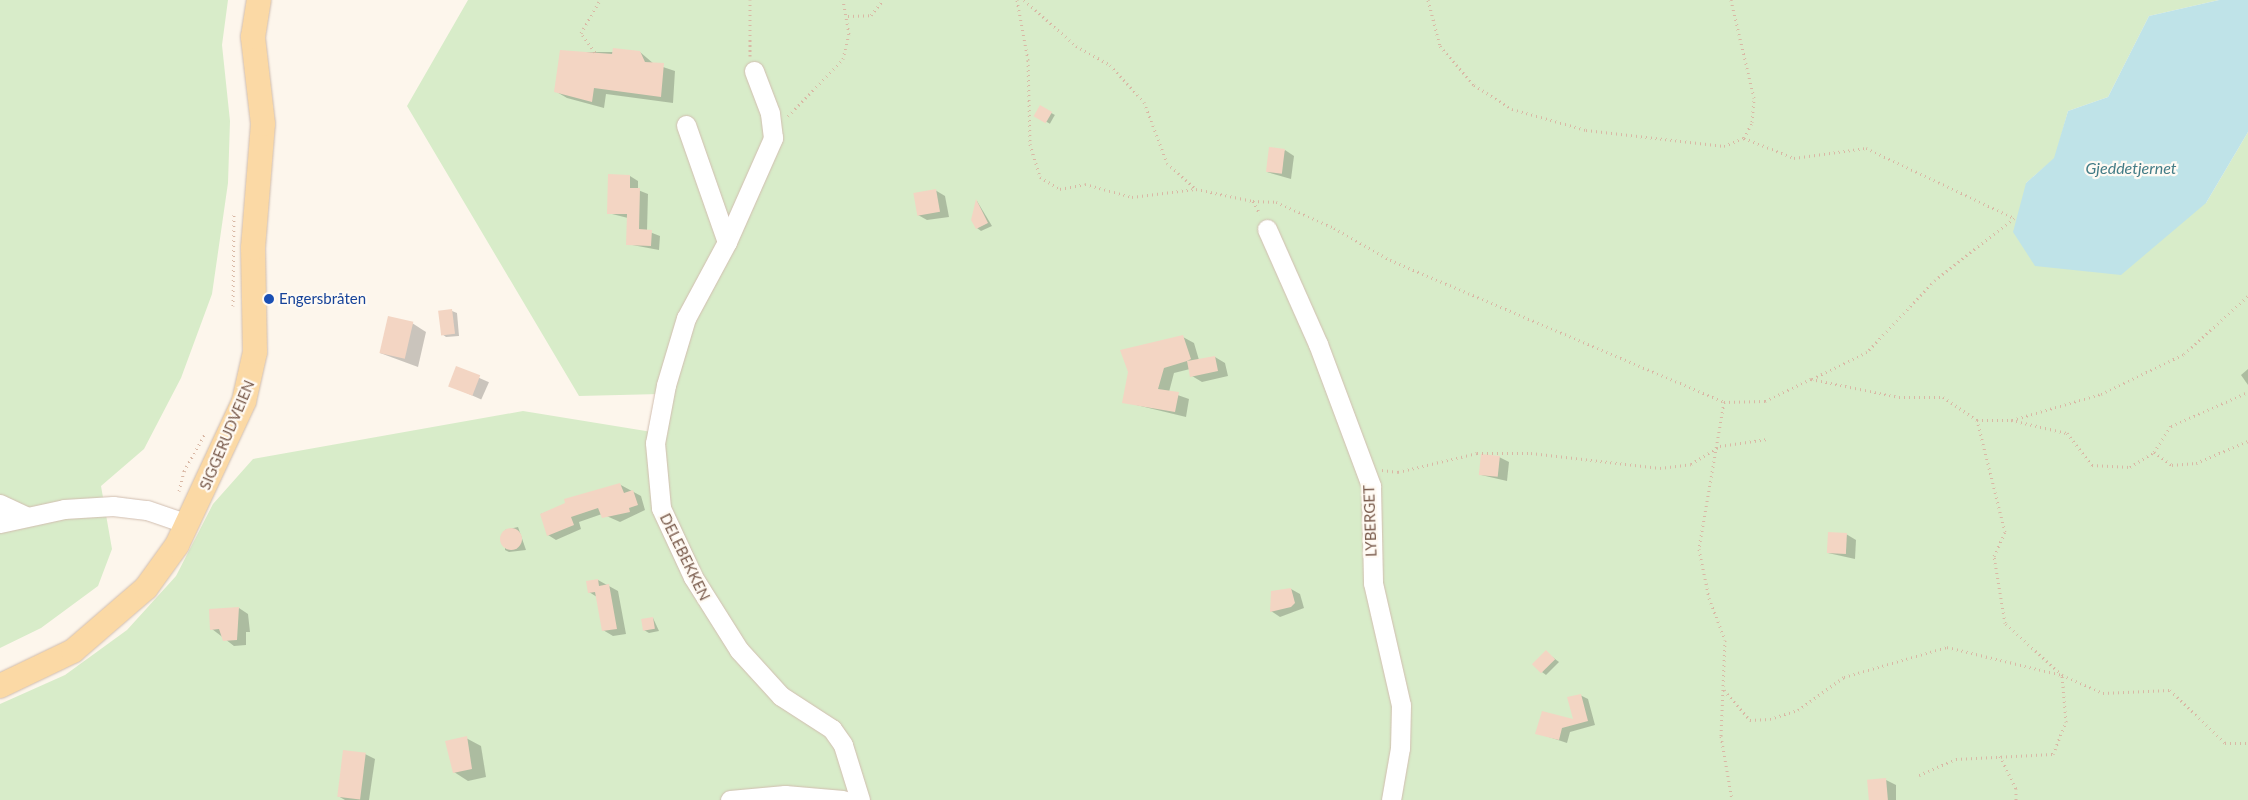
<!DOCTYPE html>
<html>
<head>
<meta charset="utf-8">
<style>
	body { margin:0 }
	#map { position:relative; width:2248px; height:800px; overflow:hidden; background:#fdf6ec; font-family:Lato,sans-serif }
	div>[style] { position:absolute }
	.green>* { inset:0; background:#d8ecc9 }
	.water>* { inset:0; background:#bfe3e8 }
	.shadow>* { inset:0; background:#0003; transform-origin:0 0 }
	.building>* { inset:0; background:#f3d5c3; transform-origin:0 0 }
	.round { border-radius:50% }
	.path>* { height:3px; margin-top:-1.5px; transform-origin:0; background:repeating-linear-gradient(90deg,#d9b8a5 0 1px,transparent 0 5px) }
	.roads { filter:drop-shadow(0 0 1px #d1beb0) drop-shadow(0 0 1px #d1beb0) }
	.minor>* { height:19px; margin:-9.5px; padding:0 9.5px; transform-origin:9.5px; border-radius:9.5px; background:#fff }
	.major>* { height:24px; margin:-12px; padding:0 12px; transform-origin:12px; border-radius:12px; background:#fbd9a5 }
	.dots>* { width:14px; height:14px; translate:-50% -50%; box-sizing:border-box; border:2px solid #fffaf3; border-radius:50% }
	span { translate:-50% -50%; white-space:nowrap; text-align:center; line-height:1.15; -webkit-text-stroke:4.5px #fffaf3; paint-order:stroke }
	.transit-label { font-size:15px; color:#164399 }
	.left { translate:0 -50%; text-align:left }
	.street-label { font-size:15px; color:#7a5c4d }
	.water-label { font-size:16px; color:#437c86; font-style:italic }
</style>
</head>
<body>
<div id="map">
	<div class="green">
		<i style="clip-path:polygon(0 0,228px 0,222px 45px,230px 121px,228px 183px,212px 294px,181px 378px,144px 449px,101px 486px,112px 549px,98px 586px,41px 628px,0 648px)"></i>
		<i style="clip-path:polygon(468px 0,2219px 0,2149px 16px,2108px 97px,2068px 111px,2055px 158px,2026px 183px,2206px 203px,2248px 132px,2248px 800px,0 800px,0 704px,65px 675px,127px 630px,176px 576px,213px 504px,253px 459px,523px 411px,652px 432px,660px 394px,579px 396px,407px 106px)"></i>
	</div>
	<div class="water">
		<i style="clip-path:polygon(2219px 0,2248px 0,2248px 132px,2206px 203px,2121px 275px,2035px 266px,2013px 232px,2026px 183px,2054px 158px,2068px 111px,2108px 97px,2149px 16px)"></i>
	</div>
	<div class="shadow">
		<i style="clip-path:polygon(561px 52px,640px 52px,654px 64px,675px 71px,673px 103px,606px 94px,604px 108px,567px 98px,555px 91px)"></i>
		<i style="left:1041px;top:107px;width:16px;height:10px;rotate:30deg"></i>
		<i style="clip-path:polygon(1285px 150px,1294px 156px,1291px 179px,1267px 172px)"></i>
		<i style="clip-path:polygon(630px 176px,638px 181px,638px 190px,648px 194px,647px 231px,660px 236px,659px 250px,627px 244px,628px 218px,608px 213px)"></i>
		<i style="clip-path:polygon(935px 190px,945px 196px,949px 217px,927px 220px,918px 215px)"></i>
		<i style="clip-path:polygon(977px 201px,992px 226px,981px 231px,977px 228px)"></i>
		<i style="clip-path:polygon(452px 311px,457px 313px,459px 336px,446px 337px,442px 334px)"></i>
		<i style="clip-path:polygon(412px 323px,426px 332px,418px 367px,380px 353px)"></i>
		<i style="clip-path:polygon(1183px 337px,1194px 343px,1199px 360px,1215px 357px,1225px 363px,1228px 376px,1202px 382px,1192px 376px,1190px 369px,1174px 373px,1169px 392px,1189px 399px,1186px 417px,1124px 402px)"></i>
		<i style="left:457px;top:368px;width:35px;height:19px;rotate:24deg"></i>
		<i style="clip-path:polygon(2248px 369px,2248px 385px,2241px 375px)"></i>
		<i style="clip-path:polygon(1499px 457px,1509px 462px,1507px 481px,1481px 475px)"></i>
		<i style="clip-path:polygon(619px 484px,641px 496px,645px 510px,620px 522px,602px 514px,579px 522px,581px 529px,556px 540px,548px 535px,541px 514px)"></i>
		<i style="clip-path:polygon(518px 527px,526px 550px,509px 552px,505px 550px,505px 530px)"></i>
		<i style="clip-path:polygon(1846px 534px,1856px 540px,1855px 559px,1828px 553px)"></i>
		<i style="clip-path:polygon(598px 580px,618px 591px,626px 634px,613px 636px,603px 630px,597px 597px,589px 592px)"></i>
		<i style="clip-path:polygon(1291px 589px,1300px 594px,1304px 608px,1280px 617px,1271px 611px,1272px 593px)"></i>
		<i style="clip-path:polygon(239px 608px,248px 614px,250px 632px,246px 632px,246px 645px,234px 646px,212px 629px)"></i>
		<i style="clip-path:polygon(653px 618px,659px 631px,649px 633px,644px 630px)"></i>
		<i style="clip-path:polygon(1546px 652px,1559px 662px,1546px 675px,1542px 672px)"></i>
		<i style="clip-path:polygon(1580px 695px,1588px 699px,1595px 725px,1570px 732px,1567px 743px,1537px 733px,1575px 720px)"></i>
		<i style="clip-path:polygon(466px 738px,481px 746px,486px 777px,468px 781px,454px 772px)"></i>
		<i style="clip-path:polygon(365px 754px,375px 759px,369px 800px,345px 800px,338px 796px)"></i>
		<i style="clip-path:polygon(1886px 780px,1896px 785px,1896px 800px,1871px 800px)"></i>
	</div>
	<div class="building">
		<i style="clip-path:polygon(613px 48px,640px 51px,645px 62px,664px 63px,661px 97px,594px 88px,592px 102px,554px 92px,560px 50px,612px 54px)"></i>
		<i style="left:1040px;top:105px;width:14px;height:13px;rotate:30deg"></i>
		<i style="left:1269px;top:147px;width:16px;height:25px;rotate:7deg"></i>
		<i style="clip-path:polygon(608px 174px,630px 175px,630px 188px,640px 188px,639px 229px,652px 230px,651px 246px,626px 245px,627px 214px,607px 214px)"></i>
		<i style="left:936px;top:189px;width:23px;height:23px;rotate:80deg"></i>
		<i style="clip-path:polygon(976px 199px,988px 223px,976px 229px,971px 220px)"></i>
		<i style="left:452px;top:309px;width:25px;height:14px;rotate:83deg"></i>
		<i style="left:388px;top:316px;width:26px;height:38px;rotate:13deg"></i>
		<i style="clip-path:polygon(1183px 335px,1191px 359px,1187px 361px,1215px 356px,1218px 371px,1190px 377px,1187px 361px,1164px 368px,1158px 389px,1179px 392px,1175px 412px,1122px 403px,1128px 372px,1120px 350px)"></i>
		<i style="left:456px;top:366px;width:26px;height:22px;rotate:21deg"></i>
		<i style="left:1481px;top:454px;width:19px;height:21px;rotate:6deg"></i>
		<i style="clip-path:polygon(620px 483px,624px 493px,633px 490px,638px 505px,629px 508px,630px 512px,602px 518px,598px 508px,571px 517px,574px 525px,547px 536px,540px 514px,565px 503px,564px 499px)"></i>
		<i class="round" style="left:500px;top:528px;width:22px;height:22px"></i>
		<i style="left:1828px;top:532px;width:19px;height:21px;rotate:3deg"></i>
		<i style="clip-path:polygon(598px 579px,599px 586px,609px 584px,617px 629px,602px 631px,595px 592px,588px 593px,586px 581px)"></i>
		<i style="clip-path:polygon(1291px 588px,1295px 603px,1291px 607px,1270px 612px,1271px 591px)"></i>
		<i style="clip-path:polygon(239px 607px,237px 640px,223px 641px,219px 629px,210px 630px,209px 609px)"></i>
		<i style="left:653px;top:617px;width:12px;height:12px;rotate:81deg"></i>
		<i style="left:1546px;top:650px;width:13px;height:20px;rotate:45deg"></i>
		<i style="clip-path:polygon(1581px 694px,1588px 721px,1562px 728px,1559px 740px,1535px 734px,1542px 711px,1573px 719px,1567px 697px)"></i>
		<i style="clip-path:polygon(467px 736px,472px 769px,453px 773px,445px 741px)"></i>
		<i style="left:343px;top:750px;width:23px;height:47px;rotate:7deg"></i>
		<i style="left:1886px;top:778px;width:22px;height:19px;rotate:85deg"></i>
	</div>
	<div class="path">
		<i style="left:750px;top:0;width:56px;rotate:90deg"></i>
		<i style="left:1017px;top:0;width:61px;rotate:79.6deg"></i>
		<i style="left:1028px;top:60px;width:84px;rotate:88.6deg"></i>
		<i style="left:1030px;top:144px;width:34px;rotate:73deg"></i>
		<i style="left:1040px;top:177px;width:23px;rotate:31deg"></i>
		<i style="left:1060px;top:189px;width:25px;rotate:-11deg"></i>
		<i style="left:1085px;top:184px;width:49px;rotate:15.5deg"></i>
		<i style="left:1132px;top:197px;width:64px;rotate:-7.1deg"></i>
		<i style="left:1024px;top:0;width:69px;rotate:41.5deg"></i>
		<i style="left:1076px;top:46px;width:39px;rotate:29deg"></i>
		<i style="left:1110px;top:65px;width:50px;rotate:47.4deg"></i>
		<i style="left:1144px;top:102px;width:65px;rotate:69.3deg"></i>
		<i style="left:1167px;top:163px;width:39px;rotate:42deg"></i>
		<i style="left:1196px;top:189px;width:58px;rotate:11.9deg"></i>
		<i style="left:1253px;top:201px;width:15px;rotate:62deg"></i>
		<i style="left:1428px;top:0;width:48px;rotate:75.4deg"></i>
		<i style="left:1440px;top:46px;width:52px;rotate:48.9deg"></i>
		<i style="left:1474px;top:85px;width:45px;rotate:32.3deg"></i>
		<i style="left:1512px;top:109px;width:77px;rotate:15.8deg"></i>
		<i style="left:1586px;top:130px;width:139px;rotate:6.6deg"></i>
		<i style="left:1724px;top:146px;width:22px;rotate:-22deg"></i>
		<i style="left:1744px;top:138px;width:18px;rotate:-63deg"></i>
		<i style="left:1752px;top:122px;width:24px;rotate:-85deg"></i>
		<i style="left:1754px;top:98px;width:101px;rotate:-103.2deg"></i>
		<i style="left:848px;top:16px;width:23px;rotate:-2deg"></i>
		<i style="left:871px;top:15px;width:19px;rotate:-51deg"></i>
		<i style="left:595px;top:52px;width:24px;rotate:-126deg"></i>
		<i style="left:581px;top:33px;width:38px;rotate:-60deg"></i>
		<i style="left:788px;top:116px;width:79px;rotate:-46deg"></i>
		<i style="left:843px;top:59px;width:26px;rotate:-77deg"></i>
		<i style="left:849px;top:34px;width:35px;rotate:-100deg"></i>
		<i style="left:1744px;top:138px;width:54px;rotate:21.8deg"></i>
		<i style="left:1794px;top:158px;width:73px;rotate:-7.9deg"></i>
		<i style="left:1866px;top:148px;width:164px;rotate:25.3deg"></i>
		<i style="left:2014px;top:218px;width:100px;rotate:141.9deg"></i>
		<i style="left:1935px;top:280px;width:99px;rotate:133.4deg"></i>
		<i style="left:1867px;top:352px;width:61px;rotate:153.9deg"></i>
		<i style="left:1253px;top:201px;width:23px;rotate:2deg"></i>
		<i style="left:1276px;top:202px;width:64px;rotate:24.1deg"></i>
		<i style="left:1334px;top:228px;width:64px;rotate:29.7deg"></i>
		<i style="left:1390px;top:260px;width:363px;rotate:23deg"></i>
		<i style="left:1724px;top:402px;width:41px;rotate:-1.4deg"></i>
		<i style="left:1765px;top:401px;width:51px;rotate:-25.6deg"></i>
		<i style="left:1811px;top:379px;width:90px;rotate:11.6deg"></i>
		<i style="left:1899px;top:397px;width:44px"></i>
		<i style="left:1943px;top:397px;width:41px;rotate:34.1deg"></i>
		<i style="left:1977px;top:420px;width:34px"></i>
		<i style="left:2011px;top:420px;width:57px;rotate:13.1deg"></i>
		<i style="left:2067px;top:433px;width:41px;rotate:52deg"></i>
		<i style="left:2092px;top:465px;width:38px;rotate:3deg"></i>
		<i style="left:2130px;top:467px;width:28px;rotate:-32deg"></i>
		<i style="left:2154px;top:452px;width:22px;rotate:36deg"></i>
		<i style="left:2172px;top:465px;width:24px;rotate:-5deg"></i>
		<i style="left:2196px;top:463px;width:56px;rotate:-22.9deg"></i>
		<i style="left:233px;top:306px;width:93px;rotate:-89.4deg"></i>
		<i style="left:1724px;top:402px;width:149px;rotate:99.7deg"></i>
		<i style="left:1699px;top:549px;width:50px;rotate:78.5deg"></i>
		<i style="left:1709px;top:598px;width:45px;rotate:69.1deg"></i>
		<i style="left:1725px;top:640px;width:96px;rotate:92.4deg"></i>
		<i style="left:1721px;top:736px;width:65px;rotate:80.2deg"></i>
		<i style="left:2012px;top:420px;width:93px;rotate:-16.3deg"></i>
		<i style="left:2101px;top:394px;width:92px;rotate:-25.7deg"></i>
		<i style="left:2184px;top:354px;width:86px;rotate:-42.2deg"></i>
		<i style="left:2154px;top:452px;width:31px;rotate:-57deg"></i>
		<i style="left:2171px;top:426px;width:84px;rotate:-23.8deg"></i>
		<i style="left:1382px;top:470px;width:16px;rotate:7deg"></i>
		<i style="left:1398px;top:472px;width:81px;rotate:-13.5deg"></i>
		<i style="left:1477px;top:453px;width:54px"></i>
		<i style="left:1531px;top:453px;width:130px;rotate:6.6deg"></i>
		<i style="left:1660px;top:468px;width:31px;rotate:-7deg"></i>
		<i style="left:1691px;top:464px;width:34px;rotate:-32deg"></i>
		<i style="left:1720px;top:446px;width:48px;rotate:-8.5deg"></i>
		<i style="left:179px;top:491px;width:21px;rotate:-76deg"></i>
		<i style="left:184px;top:471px;width:43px;rotate:-60.4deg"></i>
		<i style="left:1724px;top:690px;width:40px;rotate:49deg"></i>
		<i style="left:1750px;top:720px;width:20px;rotate:-3deg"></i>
		<i style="left:1770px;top:719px;width:29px;rotate:-18deg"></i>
		<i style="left:1798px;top:710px;width:57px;rotate:-35.7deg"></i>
		<i style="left:1844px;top:677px;width:107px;rotate:-16.2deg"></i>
		<i style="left:1947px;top:647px;width:118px;rotate:13.7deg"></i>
		<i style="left:2062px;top:675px;width:45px;rotate:23.7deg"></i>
		<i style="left:2103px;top:693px;width:67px;rotate:-2.6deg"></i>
		<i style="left:2170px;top:690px;width:76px;rotate:43.9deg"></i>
		<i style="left:2225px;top:743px;width:23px"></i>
		<i style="left:2000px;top:756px;width:37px;rotate:64deg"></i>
		<i style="left:2016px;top:789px;width:11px;rotate:90deg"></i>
		<i style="left:1919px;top:775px;width:40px;rotate:-23.4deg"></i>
		<i style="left:1956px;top:759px;width:97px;rotate:-3deg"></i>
		<i style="left:2053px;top:754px;width:35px;rotate:-68deg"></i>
		<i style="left:2066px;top:722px;width:47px;rotate:-94.9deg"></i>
		<i style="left:2062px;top:675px;width:77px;rotate:-137.6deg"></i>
		<i style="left:2005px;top:623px;width:68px;rotate:-99.3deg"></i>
		<i style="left:1994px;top:556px;width:26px;rotate:-65deg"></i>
		<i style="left:2005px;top:532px;width:115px;rotate:-104deg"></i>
	</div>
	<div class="roads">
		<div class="minor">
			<i style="left:686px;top:125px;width:124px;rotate:70.7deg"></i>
			<i style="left:727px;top:242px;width:86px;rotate:118.3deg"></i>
			<i style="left:686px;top:318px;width:70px;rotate:106.6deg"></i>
			<i style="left:666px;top:385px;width:59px;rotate:100.7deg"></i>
			<i style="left:655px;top:443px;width:65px;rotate:84.7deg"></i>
			<i style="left:661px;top:508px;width:76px;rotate:65.1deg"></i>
			<i style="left:693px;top:577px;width:86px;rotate:57.8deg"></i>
			<i style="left:739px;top:650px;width:62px;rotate:47.6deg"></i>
			<i style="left:781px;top:696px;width:61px;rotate:32.9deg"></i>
			<i style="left:832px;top:729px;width:19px;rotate:55deg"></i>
			<i style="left:843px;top:745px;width:58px;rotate:72.8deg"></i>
			<i style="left:1267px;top:229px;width:126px;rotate:66.1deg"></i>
			<i style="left:1318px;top:344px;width:152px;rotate:69.5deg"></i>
			<i style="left:1371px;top:486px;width:97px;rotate:88.8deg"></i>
			<i style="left:1373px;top:583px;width:125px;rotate:77.1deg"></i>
			<i style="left:1401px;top:705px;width:43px;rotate:91.3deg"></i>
			<i style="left:1400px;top:748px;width:53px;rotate:99.8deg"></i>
			<i style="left:727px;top:242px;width:114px;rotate:-66.1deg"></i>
			<i style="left:773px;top:138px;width:25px;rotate:-97deg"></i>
			<i style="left:770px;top:113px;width:45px;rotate:-110.9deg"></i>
			<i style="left:0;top:504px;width:29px;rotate:25deg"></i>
			<i style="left:0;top:523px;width:66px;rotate:-12.3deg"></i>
			<i style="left:64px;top:509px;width:49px;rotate:-3.5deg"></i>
			<i style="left:113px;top:506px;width:34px;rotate:7deg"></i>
			<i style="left:147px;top:510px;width:43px;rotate:18.9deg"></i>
			<i style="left:730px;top:800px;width:55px;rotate:-5.2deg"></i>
			<i style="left:785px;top:795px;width:58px;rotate:4.9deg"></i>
		</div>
		<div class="major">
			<i style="left:0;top:686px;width:81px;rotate:-25.6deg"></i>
			<i style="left:73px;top:651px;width:96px;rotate:-40.8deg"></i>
			<i style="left:146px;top:588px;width:53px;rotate:-54.2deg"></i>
			<i style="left:177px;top:545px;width:159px;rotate:-65deg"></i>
			<i style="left:244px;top:401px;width:50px;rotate:-77.3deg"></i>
			<i style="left:255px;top:352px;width:104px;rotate:-91.1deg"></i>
			<i style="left:253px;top:248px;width:124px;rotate:-85.4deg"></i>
			<i style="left:263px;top:124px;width:88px;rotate:-96.6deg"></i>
			<i style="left:253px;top:37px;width:37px;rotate:-81deg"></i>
		</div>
	</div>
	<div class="dots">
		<i style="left:269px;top:299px;background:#1a4fb4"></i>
	</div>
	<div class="transit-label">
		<span class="left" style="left:279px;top:299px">Engersbråten</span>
	</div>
	<div class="street-label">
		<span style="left:227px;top:435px;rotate:-67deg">SIGGERUDVEIEN</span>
		<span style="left:1370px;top:521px;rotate:-92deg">LYBERGET</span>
		<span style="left:685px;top:557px;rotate:64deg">DELEBEKKEN</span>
	</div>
	<div class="water-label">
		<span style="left:2131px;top:168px">Gjeddetjernet</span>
	</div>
</div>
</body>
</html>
